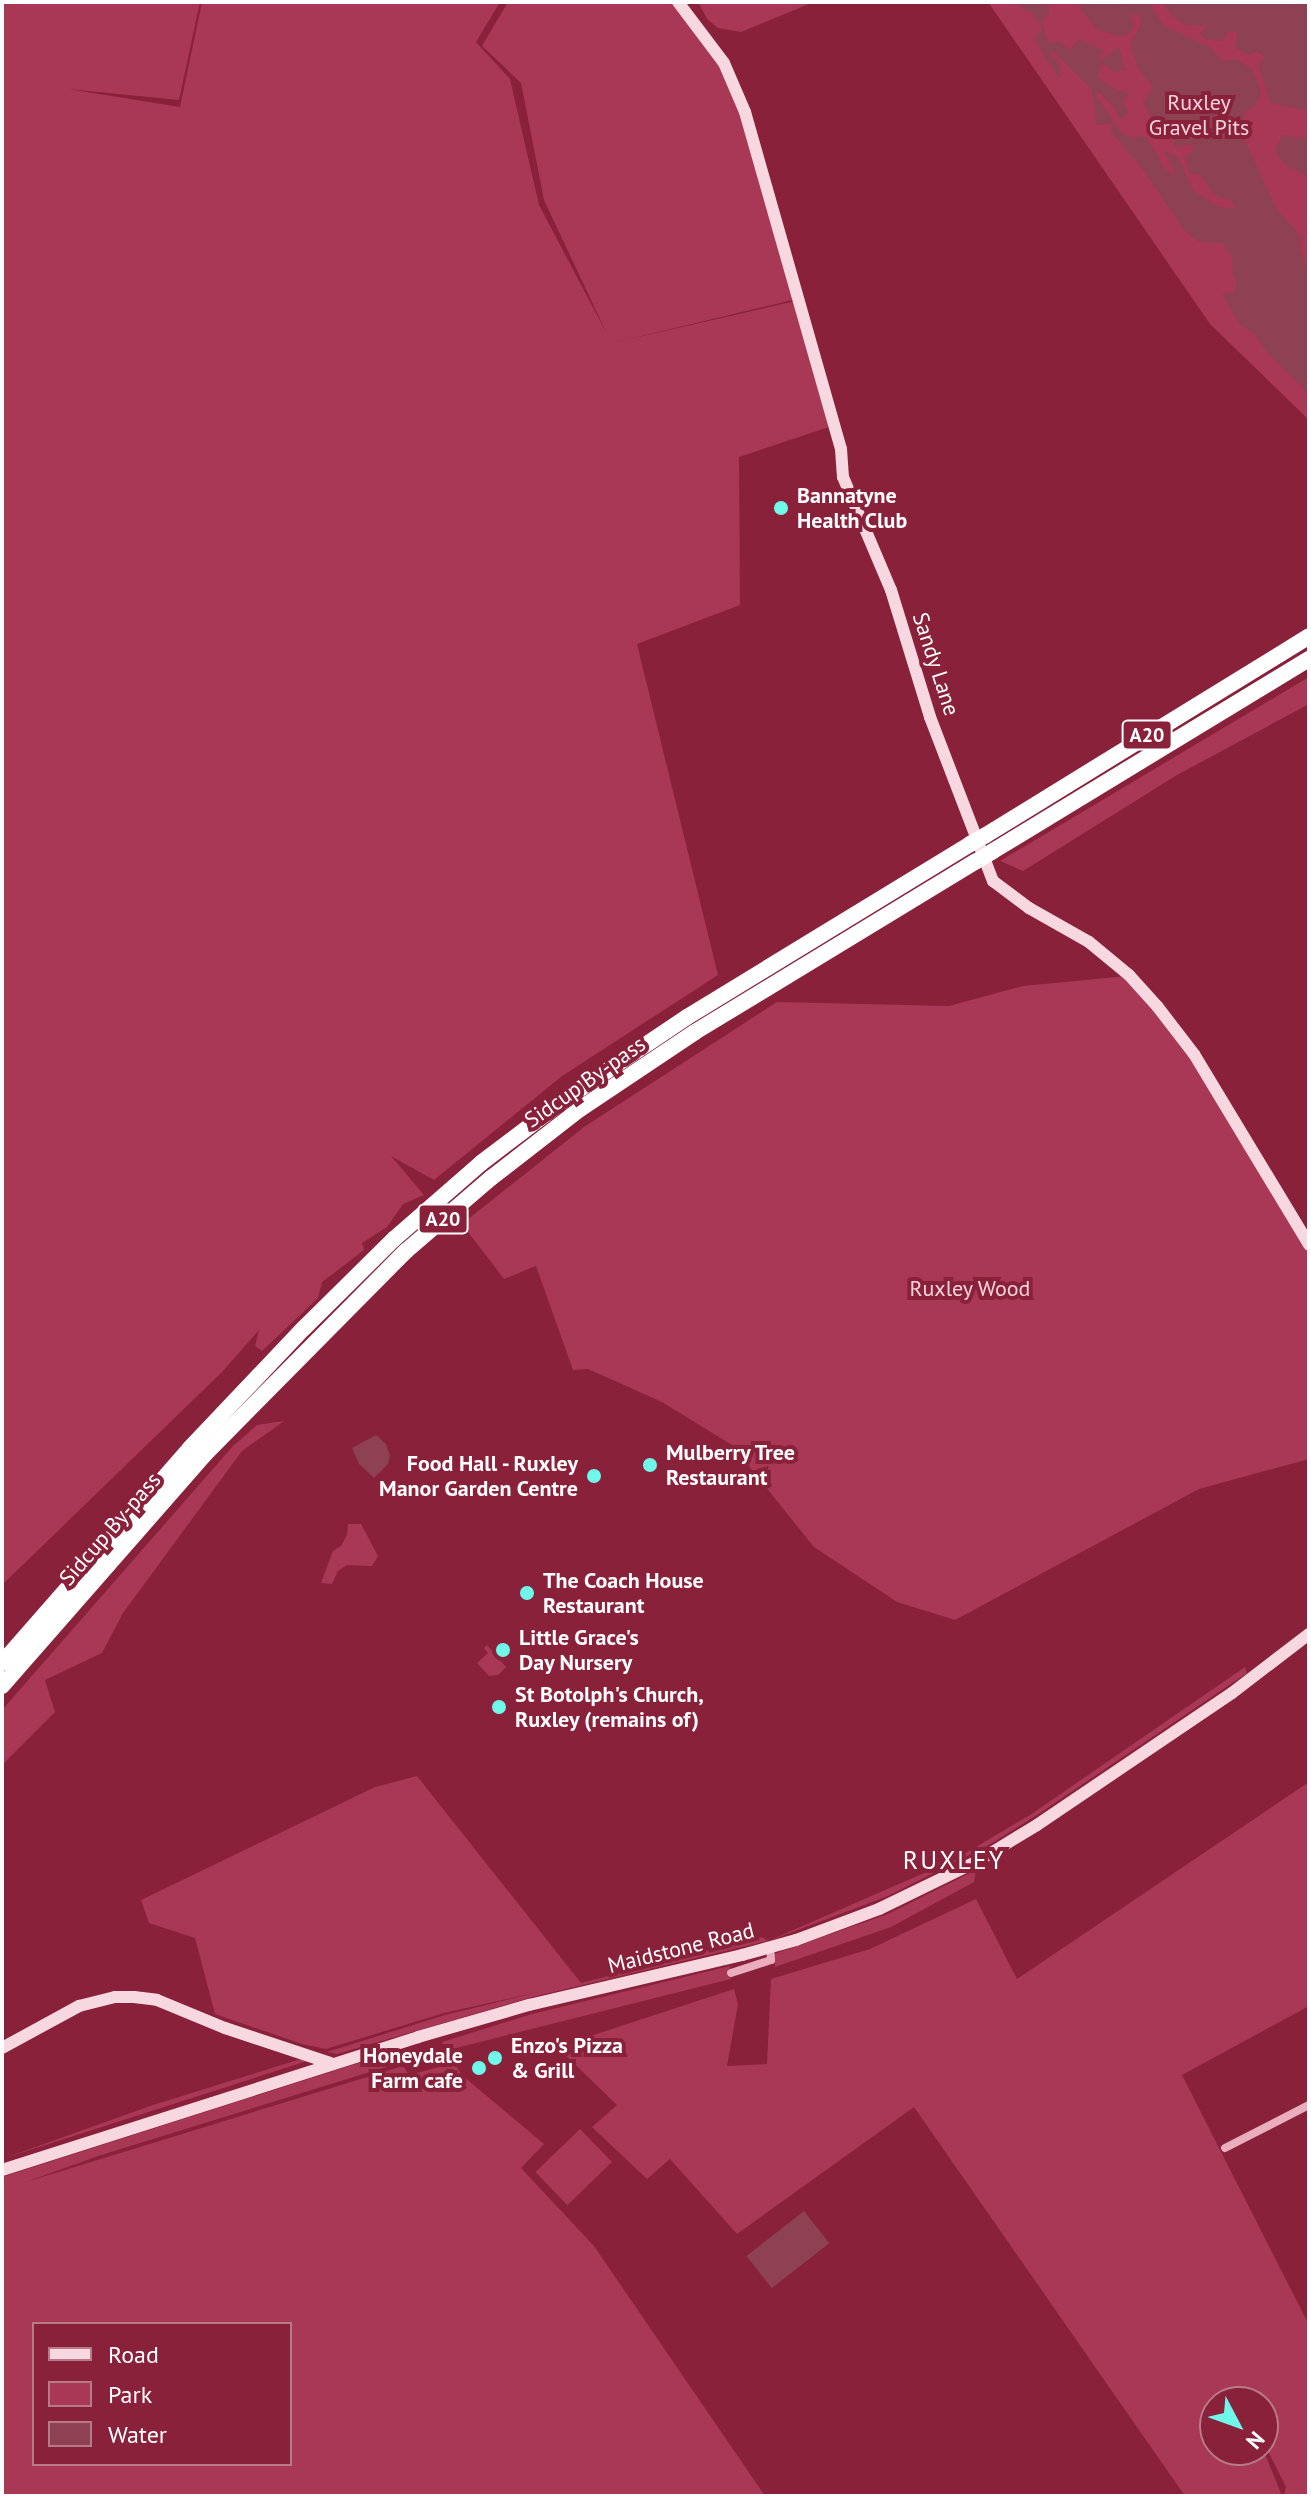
<!DOCTYPE html>
<html>
<head>
<meta charset="utf-8">
<style>
	body { margin:0 }
	#map { position:relative; width:1311px; height:2498px; overflow:hidden; background:#89213a; font-family:"PT Sans",sans-serif }
	div>[style] { position:absolute }
	.green>* { inset:0; background:#a83855; transform-origin:0 0 }
	.water>* { inset:0; background:#8d4153; transform-origin:0 0 }
	.street>* { height:8px; margin:-4px; padding:0 4px; transform-origin:4px; border-radius:4px; background:#eaadbd }
	.secondary>* { height:12px; margin:-6px; padding:0 6px; transform-origin:6px; border-radius:6px; background:#f8d8e0 }
	.highway>* { height:16px; margin:-8px; padding:0 8px; transform-origin:8px; border-radius:8px; background:#fff }
	.highway-bridge>* { height:16px; margin:-8px; padding:0 8px; transform-origin:8px; border-radius:8px; background:#fff }
	.dots>* { width:22px; height:22px; translate:-50% -50%; box-sizing:border-box; border:4px solid #89213a; border-radius:50% }
	span { translate:-50% -50%; white-space:nowrap; text-align:center; line-height:1.15; -webkit-text-stroke:8px #89213a; paint-order:stroke }
	.shield-label span { padding:2px 6px; background:#89213a; border:2px solid; border-radius:6px; -webkit-text-stroke-width:0 }
	.shield-label { font-size:20px; color:#fff; font-weight:700 }
	.park-label { font-size:22px; color:#f8d2dc }
	.poi-label { font-size:22px; color:#fff; font-weight:700 }
	.left { translate:0 -50%; text-align:left }
	.right { translate:-100% -50%; text-align:right }
	.street-label { font-size:22px; color:#fff }
	.quarter-label { font-size:26px; color:#fff; letter-spacing:2px }
	.frame { position:absolute; inset:0; border:4px solid #fff; pointer-events:none }
	.legend { position:absolute; left:32px; top:2322px; width:260px; height:144px; box-sizing:border-box; background:#89213a; border:2px solid #b87a89; margin:0; padding:10px 14px; list-style:none; font-size:24px; color:#fff }
	.legend li { display:flex; align-items:center; gap:16px; height:40px }
	.legend b { width:40px; border:2px solid #b87a89 }
	.north { position:absolute; left:1199px; top:2386px; width:80px; height:80px; box-sizing:border-box; background:#89213a; border:2px solid #b87a89; border-radius:50%; rotate:131deg; font-size:22px; font-weight:700; line-height:32px; text-align:center; color:#fff }
	.north::after { content:''; display:block; margin:auto; width:28px; height:36px; background:#6ff7ea; clip-path:polygon(50% 0,100% 100%,50% 72%,0 100%) }
</style>
</head>
<body>
<div id="map">
	<div class="green">
		<i style="clip-path:polygon(2px 2px,200px 2px,179px 100px,68px 89px,180px 107px,202px 2px,500px 2px,476px 42px,510px 79px,539px 205px,607px 334px,544px 200px,521px 83px,482px 46px,508px 2px,676px 2px,723px 64px,744px 112px,797px 299px,612px 343px,796px 301px,829px 427px,739px 457px,740px 605px,637px 644px,718px 975px,562px 1076px,434px 1180px,391px 1156px,424px 1195px,403px 1204px,387px 1227px,362px 1243px,364px 1250px,322px 1282px,318px 1298px,262px 1351px,255px 1346px,259px 1330px,222px 1372px,2px 1585px)"></i>
		<i style="clip-path:polygon(698px 2px,814px 2px,741px 32px,718px 28px,707px 19px)"></i>
		<i style="clip-path:polygon(988px 2px,1309px 2px,1309px 420px,1210px 324px)"></i>
		<i style="clip-path:polygon(1309px 677px,1309px 704px,1177px 775px,1023px 871px,1000px 861px)"></i>
		<i style="clip-path:polygon(1127px 976px,1192px 1055px,1309px 1247px,1309px 1459px,1199px 1489px,955px 1620px,897px 1602px,814px 1547px,732px 1445px,662px 1402px,588px 1369px,573px 1370px,536px 1266px,504px 1279px,462px 1224px,584px 1127px,777px 1002px,949px 1006px,1023px 986px)"></i>
		<i style="clip-path:polygon(284px 1421px,242px 1451px,123px 1613px,102px 1653px,45px 1680px,55px 1712px,2px 1765px,2px 1710px,233px 1446px,257px 1425px)"></i>
		<i style="clip-path:polygon(348px 1524px,361px 1524px,378px 1556px,372px 1566px,347px 1565px,338px 1571px,332px 1584px,321px 1583px,333px 1551px,341px 1546px,347px 1535px)"></i>
		<i style="clip-path:polygon(487px 1645px,506px 1667px,498px 1675px,489px 1676px,477px 1663px,488px 1653px,484px 1648px)"></i>
		<i style="clip-path:polygon(1245px 1667px,1247px 1673px,1040px 1813px,989px 1845px,888px 1896px,771px 1940px,532px 1997px,337px 2054px,327px 2052px,445px 2015px,543px 1991px,444px 2013px,326px 2049px,302px 2044px,215px 2014px,195px 1938px,149px 1923px,141px 1900px,375px 1787px,417px 1776px,581px 1983px,762px 1937px,768px 1941px,954px 1860px,1030px 1815px)"></i>
		<i style="clip-path:polygon(1309px 1782px,1309px 2006px,1182px 2075px,1309px 2325px,1309px 2496px,1284px 2496px,1286px 2487px,1263px 2441px,1263px 2402px,1243px 2401px,1215px 2402px,1215px 2450px,1263px 2449px,1282px 2496px,1185px 2496px,914px 2107px,737px 2234px,670px 2159px,647px 2179px,592px 2127px,617px 2105px,557px 2047px,734px 1989px,738px 2004px,727px 2066px,767px 2064px,771px 1979px,870px 1949px,976px 1899px,1017px 1979px)"></i>
		<i style="clip-path:polygon(976px 1870px,974px 1882px,891px 1927px,775px 1967px,774px 1954px,888px 1914px)"></i>
		<i style="clip-path:polygon(730px 1966px,731px 1979px,444px 2051px,442px 2042px,532px 2014px)"></i>
		<i style="clip-path:polygon(evenodd,393px 2052px,409px 2060px,98px 2156px,26px 2182px,403px 2066px,409px 2075px,454px 2063px,462px 2075px,544px 2144px,521px 2168px,594px 2246px,765px 2496px,2px 2496px,2px 2177px,393px 2052px,34px 2324px,290px 2324px,290px 2464px,34px 2464px,34px 2324px)"></i>
		<i style="clip-path:polygon(304px 2058px,307px 2061px,2px 2159px,153px 2105px)"></i>
		<i style="left:580px;top:2129px;width:46px;height:62px;rotate:46deg"></i>
	</div>
	<div class="water">
		<i style="clip-path:polygon(1012px 2px,1048px 2px,1049px 13px,1042px 21px,1048px 44px,1057px 41px,1070px 50px,1080px 39px,1106px 52px,1099px 54px,1101px 60px,1119px 47px,1125px 70px,1114px 72px,1102px 62px,1098px 77px,1112px 88px,1129px 93px,1123px 101px,1128px 112px,1121px 120px,1113px 105px,1097px 91px,1097px 98px,1122px 133px,1132px 138px,1144px 136px,1150px 142px,1165px 170px,1177px 175px,1164px 150px,1178px 158px,1193px 190px,1215px 205px,1228px 209px,1235px 208px,1232px 201px,1213px 194px,1201px 175px,1190px 174px,1185px 158px,1193px 151px,1191px 144px,1174px 147px,1175px 130px,1159px 130px,1143px 102px,1153px 86px,1139px 70px,1130px 43px,1140px 27px,1141px 16px,1131px 14px,1134px 27px,1127px 35px,1113px 35px,1096px 29px,1076px 2px,1127px 2px,1133px 7px,1130px 2px,1149px 2px,1163px 25px,1211px 48px,1221px 60px,1237px 60px,1252px 69px,1261px 91px,1257px 103px,1243px 115px,1242px 134px,1277px 210px,1301px 236px,1300px 249px,1309px 275px,1309px 394px,1266px 351px,1254px 333px,1241px 326px,1225px 299px,1222px 292px,1233px 294px,1237px 282px,1233px 275px,1232px 256px,1222px 243px,1199px 242px,1185px 231px,1141px 167px,1111px 132px,1112px 123px,1097px 125px,1092px 90px,1053px 51px,1048px 55px,1058px 61px,1061px 77px,1058px 77px,1034px 39px,1042px 29px,1039px 23px,1032px 14px)"></i>
		<i style="clip-path:polygon(1162px 2px,1309px 2px,1309px 111px,1270px 103px,1259px 65px,1264px 56px,1257px 51px,1249px 55px,1236px 48px,1237px 32px,1227px 31px,1223px 41px,1205px 39px,1200px 33px,1207px 26px,1185px 25px,1172px 16px)"></i>
		<i style="clip-path:polygon(1282px 135px,1309px 139px,1309px 176px,1288px 167px,1280px 159px,1276px 149px)"></i>
		<i style="clip-path:polygon(376px 1435px,386px 1444px,390px 1456px,388px 1464px,374px 1478px,359px 1464px,352px 1448px)"></i>
		<i style="left:804px;top:2211px;width:41px;height:73px;rotate:52deg"></i>
	</div>
	<div class="street">
		<i style="left:731px;top:1973px;width:42px;rotate:-18deg"></i>
		<i style="left:771px;top:1960px;width:13px;rotate:-94deg"></i>
		<i style="left:1225px;top:2148px;width:94px;rotate:-27.1deg"></i>
	</div>
	<div class="secondary">
		<i style="left:678px;top:2px;width:76px;rotate:53deg"></i>
		<i style="left:724px;top:63px;width:53px;rotate:66.8deg"></i>
		<i style="left:745px;top:112px;width:350px;rotate:74.1deg"></i>
		<i style="left:841px;top:449px;width:28px;rotate:86deg"></i>
		<i style="left:843px;top:477px;width:123px;rotate:67deg"></i>
		<i style="left:891px;top:590px;width:133px;rotate:72.9deg"></i>
		<i style="left:930px;top:717px;width:176px;rotate:69deg"></i>
		<i style="left:993px;top:881px;width:45px;rotate:36.9deg"></i>
		<i style="left:1029px;top:908px;width:69px;rotate:29.5deg"></i>
		<i style="left:1089px;top:942px;width:52px;rotate:39.5deg"></i>
		<i style="left:1129px;top:975px;width:42px;rotate:47.9deg"></i>
		<i style="left:1157px;top:1006px;width:61px;rotate:52.4deg"></i>
		<i style="left:1194px;top:1054px;width:223px;rotate:58.9deg"></i>
		<i style="left:2px;top:2048px;width:88px;rotate:-28.6deg"></i>
		<i style="left:79px;top:2006px;width:37px;rotate:-14deg"></i>
		<i style="left:115px;top:1997px;width:19px"></i>
		<i style="left:134px;top:1997px;width:23px;rotate:7deg"></i>
		<i style="left:157px;top:2000px;width:74px;rotate:22.4deg"></i>
		<i style="left:225px;top:2028px;width:111px;rotate:18.4deg"></i>
		<i style="left:2px;top:2170px;width:437px;rotate:-17.7deg"></i>
		<i style="left:418px;top:2037px;width:116px;rotate:-16.1deg"></i>
		<i style="left:529px;top:2005px;width:219px;rotate:-13.2deg"></i>
		<i style="left:742px;top:1955px;width:56px;rotate:-15.5deg"></i>
		<i style="left:796px;top:1940px;width:89px;rotate:-20.5deg"></i>
		<i style="left:879px;top:1909px;width:110px;rotate:-25.9deg"></i>
		<i style="left:978px;top:1861px;width:69px;rotate:-31.4deg"></i>
		<i style="left:1037px;top:1825px;width:235px;rotate:-34.1deg"></i>
		<i style="left:1232px;top:1693px;width:97px;rotate:-37.5deg"></i>
	</div>
	<div class="highway">
		<i style="left:986px;top:835px;width:379px;rotate:-31.6deg"></i>
		<i style="left:993px;top:851px;width:370px;rotate:-31.3deg"></i>
		<i style="left:2px;top:1663px;width:286px;rotate:-48.8deg"></i>
		<i style="left:190px;top:1448px;width:166px;rotate:-46.5deg"></i>
		<i style="left:304px;top:1328px;width:127px;rotate:-44.7deg"></i>
		<i style="left:394px;top:1239px;width:116px;rotate:-41.1deg"></i>
		<i style="left:481px;top:1163px;width:113px;rotate:-37.1deg"></i>
		<i style="left:571px;top:1095px;width:140px;rotate:-33.9deg"></i>
		<i style="left:687px;top:1017px;width:332px;rotate:-31.4deg"></i>
		<i style="left:2px;top:1686px;width:307px;rotate:-48.8deg"></i>
		<i style="left:204px;top:1455px;width:287px;rotate:-45.3deg"></i>
		<i style="left:406px;top:1251px;width:112px;rotate:-40.7deg"></i>
		<i style="left:491px;top:1178px;width:113px;rotate:-37.8deg"></i>
		<i style="left:580px;top:1109px;width:138px;rotate:-33.8deg"></i>
		<i style="left:695px;top:1032px;width:328px;rotate:-31.3deg"></i>
	</div>
	<div class="highway-bridge">
		<i style="left:970px;top:844px;width:18px;rotate:-29deg"></i>
		<i style="left:975px;top:862px;width:21px;rotate:-31deg"></i>
	</div>
	<div class="dots">
		<i style="left:781px;top:508px;background:#6ff7ea"></i>
		<i style="left:650px;top:1465px;background:#6ff7ea"></i>
		<i style="left:594px;top:1476px;background:#6ff7ea"></i>
		<i style="left:527px;top:1593px;background:#6ff7ea"></i>
		<i style="left:503px;top:1650px;background:#6ff7ea"></i>
		<i style="left:499px;top:1707px;background:#6ff7ea"></i>
		<i style="left:495px;top:2058px;background:#6ff7ea"></i>
		<i style="left:479px;top:2068px;background:#6ff7ea"></i>
	</div>
	<div class="shield-label">
		<span style="left:1147px;top:735px">A20</span>
		<span style="left:443px;top:1219px">A20</span>
	</div>
	<div class="park-label">
		<span style="left:1199px;top:115px">Ruxley<br>Gravel Pits</span>
		<span style="left:970px;top:1289px">Ruxley Wood</span>
	</div>
	<div class="poi-label">
		<span class="left" style="left:797px;top:508px">Bannatyne<br>Health Club</span>
		<span class="left" style="left:666px;top:1465px">Mulberry Tree<br>Restaurant</span>
		<span class="right" style="left:578px;top:1476px">Food Hall - Ruxley<br>Manor Garden Centre</span>
		<span class="left" style="left:543px;top:1593px">The Coach House<br>Restaurant</span>
		<span class="left" style="left:519px;top:1650px">Little Grace's<br>Day Nursery</span>
		<span class="left" style="left:515px;top:1707px">St Botolph's Church,<br>Ruxley (remains of)</span>
		<span class="left" style="left:511px;top:2058px">Enzo's Pizza<br>&amp; Grill</span>
		<span class="right" style="left:463px;top:2068px">Honeydale<br>Farm cafe</span>
	</div>
	<div class="street-label">
		<span style="left:936px;top:664px;rotate:72deg">Sandy Lane</span>
		<span style="left:585px;top:1082px;rotate:-35deg">Sidcup By-pass</span>
		<span style="left:110px;top:1529px;rotate:-49deg">Sidcup By-pass</span>
		<span style="left:681px;top:1948px;rotate:-14deg">Maidstone Road</span>
	</div>
	<div class="quarter-label">
		<span style="left:954px;top:1860px">RUXLEY</span>
	</div>
	<div class="frame"></div>
	<ul class="legend">
	<li><b style="height:10px;background:#f8d8e0"></b>Road</li>
	<li><b style="height:22px;background:#a83855"></b>Park</li>
	<li><b style="height:22px;background:#8d4153"></b>Water</li>
	</ul>
	<div class="north">N</div>
</div>
</body>
</html>
